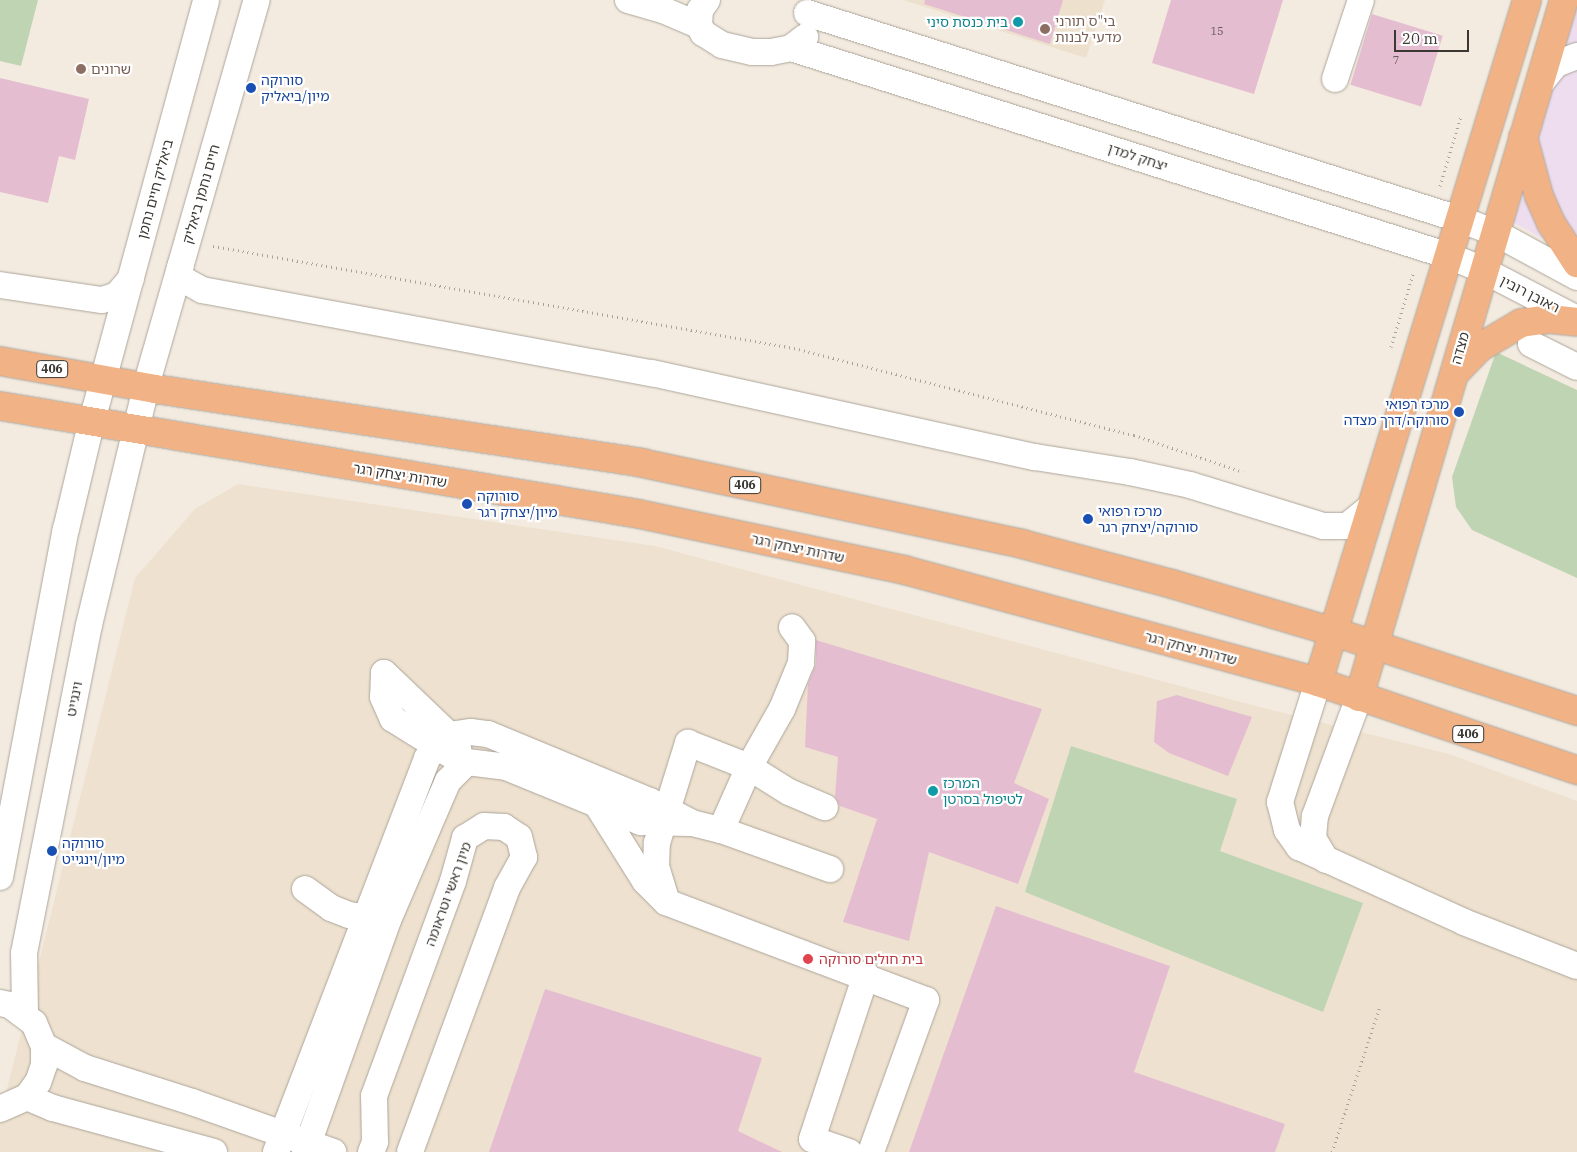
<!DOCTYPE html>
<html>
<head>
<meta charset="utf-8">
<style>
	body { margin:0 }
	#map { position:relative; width:1577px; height:1152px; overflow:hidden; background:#f4ebe0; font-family:"IBM Plex Serif","Noto Sans Hebrew",serif }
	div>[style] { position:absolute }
	.commercial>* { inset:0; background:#edddef }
	.built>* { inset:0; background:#eee1cf }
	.education>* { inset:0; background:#ede1cd }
	.green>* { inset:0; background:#bfd4b2 }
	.building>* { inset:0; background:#e5bdd1; transform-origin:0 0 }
	.path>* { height:3px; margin-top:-1.5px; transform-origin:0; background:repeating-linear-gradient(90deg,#a9a29a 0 1px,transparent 0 5px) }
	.roads { filter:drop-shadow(0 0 1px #aca59a) drop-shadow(0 0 1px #aca59a) }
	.minor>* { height:26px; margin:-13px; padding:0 13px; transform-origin:13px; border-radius:13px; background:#fff }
	.major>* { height:28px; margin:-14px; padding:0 14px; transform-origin:14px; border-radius:14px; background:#f1b286 }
	.dots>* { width:14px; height:14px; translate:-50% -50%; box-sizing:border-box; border:2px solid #fff; border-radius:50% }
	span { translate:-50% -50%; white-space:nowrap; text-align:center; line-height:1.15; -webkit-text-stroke:4.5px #fff; paint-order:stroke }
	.number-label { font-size:11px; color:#66595a }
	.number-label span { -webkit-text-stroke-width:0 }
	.shield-label span { padding:1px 4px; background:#fff; border:1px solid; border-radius:4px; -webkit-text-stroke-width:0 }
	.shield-label { font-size:12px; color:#3b3833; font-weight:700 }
	.education-label { font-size:14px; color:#785e54 }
	.left { translate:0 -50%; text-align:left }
	.culture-label { font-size:14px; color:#0d838f }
	.right { translate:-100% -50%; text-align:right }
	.transit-label { font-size:14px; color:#164399 }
	.street-label { font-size:14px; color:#3b3833 }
	.health-label { font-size:14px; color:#be3a42 }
	.scale { position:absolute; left:1394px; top:30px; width:75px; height:22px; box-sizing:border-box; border:2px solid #3b3833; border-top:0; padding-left:6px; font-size:15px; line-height:18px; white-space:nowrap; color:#3b3833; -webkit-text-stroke:4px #fff; paint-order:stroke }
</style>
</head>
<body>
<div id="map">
	<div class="commercial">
		<i style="clip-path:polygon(1577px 0,1577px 258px,1511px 221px)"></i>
	</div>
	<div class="built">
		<i style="clip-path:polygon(238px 484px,655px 546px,1252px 705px,1449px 754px,1577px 801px,1577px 1152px,0 1152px,0 1117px,135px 578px,195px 509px)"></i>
	</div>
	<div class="education">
		<i style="clip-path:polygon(903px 0,1105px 0,1086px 58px)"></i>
	</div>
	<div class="green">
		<i style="clip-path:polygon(0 0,38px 0,21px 66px,0 61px)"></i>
		<i style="clip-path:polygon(1496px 352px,1577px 390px,1577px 578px,1472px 530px,1456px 507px,1452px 477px)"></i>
		<i style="clip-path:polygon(1071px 746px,1237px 799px,1220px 851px,1363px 903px,1323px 1012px,1025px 892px)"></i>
	</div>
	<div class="building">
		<i style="clip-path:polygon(925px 0,1063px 0,1050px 44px,924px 4px)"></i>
		<i style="clip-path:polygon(1171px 0,1283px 0,1254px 94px,1152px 63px)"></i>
		<i style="left:1372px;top:14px;width:74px;height:74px;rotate:17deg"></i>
		<i style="clip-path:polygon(0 78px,89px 99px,75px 160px,59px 156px,48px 203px,0 192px)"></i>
		<i style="clip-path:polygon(816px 640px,1042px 709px,1014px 783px,1049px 799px,1018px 884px,929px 852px,909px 941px,843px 922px,877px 819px,840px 806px,835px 796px,838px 757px,805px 747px,808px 684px,816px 664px)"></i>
		<i style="clip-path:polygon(1177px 695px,1252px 717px,1228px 776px,1169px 753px,1154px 742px,1157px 701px)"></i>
		<i style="clip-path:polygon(996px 906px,1170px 966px,1134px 1072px,1285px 1124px,1275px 1152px,909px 1152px)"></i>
		<i style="clip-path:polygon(545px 989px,762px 1058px,738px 1131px,782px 1152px,489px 1152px)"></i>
	</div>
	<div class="path">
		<i style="left:1440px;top:186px;width:73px;rotate:-73.3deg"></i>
		<i style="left:213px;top:246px;width:590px;rotate:9.96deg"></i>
		<i style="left:794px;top:348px;width:351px;rotate:14.4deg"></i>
		<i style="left:1134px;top:435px;width:115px;rotate:18.7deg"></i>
		<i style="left:1391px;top:347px;width:79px;rotate:-73.2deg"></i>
		<i style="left:1332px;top:1152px;width:151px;rotate:-71.8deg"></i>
	</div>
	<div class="roads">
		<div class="minor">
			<i style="left:628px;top:0;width:36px;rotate:16deg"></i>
			<i style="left:663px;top:10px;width:39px;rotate:23deg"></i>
			<i style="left:707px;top:0;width:12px;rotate:125deg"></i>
			<i style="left:700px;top:10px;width:15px;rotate:94deg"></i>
			<i style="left:699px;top:25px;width:9px;rotate:63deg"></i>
			<i style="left:703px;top:33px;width:22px;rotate:32deg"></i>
			<i style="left:722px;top:45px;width:31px;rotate:13deg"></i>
			<i style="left:752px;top:52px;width:19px"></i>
			<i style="left:771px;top:52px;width:20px;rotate:-11deg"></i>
			<i style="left:791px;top:48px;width:18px;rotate:-38deg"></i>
			<i style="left:807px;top:13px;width:687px;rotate:17.54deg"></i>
			<i style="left:1462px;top:220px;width:34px;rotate:21deg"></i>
			<i style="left:1494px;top:232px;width:94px;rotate:28.5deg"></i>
			<i style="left:791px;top:48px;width:690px;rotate:17.54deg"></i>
			<i style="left:1449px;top:256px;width:37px;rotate:22deg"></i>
			<i style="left:1483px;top:270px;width:106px;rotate:27.5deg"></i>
			<i style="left:1335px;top:79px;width:83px;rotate:-71.8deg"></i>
			<i style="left:1539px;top:85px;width:27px;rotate:-51deg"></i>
			<i style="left:1556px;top:64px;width:22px;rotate:-21deg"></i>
			<i style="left:181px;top:264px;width:8px;rotate:104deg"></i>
			<i style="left:179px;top:272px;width:9px;rotate:58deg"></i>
			<i style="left:184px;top:280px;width:21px;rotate:29deg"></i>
			<i style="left:202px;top:290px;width:458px;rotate:10.5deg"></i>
			<i style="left:652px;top:373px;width:392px;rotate:12.4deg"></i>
			<i style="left:1035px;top:457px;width:96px;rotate:9deg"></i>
			<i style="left:1130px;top:472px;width:61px;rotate:12.2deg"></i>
			<i style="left:1190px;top:485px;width:139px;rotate:17.1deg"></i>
			<i style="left:1323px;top:526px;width:24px"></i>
			<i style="left:1347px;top:526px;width:33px;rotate:-39deg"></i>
			<i style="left:0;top:285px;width:103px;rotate:8.4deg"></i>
			<i style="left:102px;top:300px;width:16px;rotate:-18deg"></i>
			<i style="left:117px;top:295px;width:21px;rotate:-49deg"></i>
			<i style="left:1531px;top:344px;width:51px;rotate:26.6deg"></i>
			<i style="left:384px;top:673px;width:24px;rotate:92deg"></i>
			<i style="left:383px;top:697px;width:24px;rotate:66deg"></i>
			<i style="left:393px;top:719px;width:68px;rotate:31.8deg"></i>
			<i style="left:384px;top:673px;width:90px;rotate:43.6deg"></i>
			<i style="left:449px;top:735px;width:17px;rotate:57deg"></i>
			<i style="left:1318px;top:682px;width:126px;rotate:107.6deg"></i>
			<i style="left:1280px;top:802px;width:29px;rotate:76deg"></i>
			<i style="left:1287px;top:830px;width:21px;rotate:55deg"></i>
			<i style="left:1299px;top:847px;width:181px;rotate:24.4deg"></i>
			<i style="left:1464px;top:922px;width:121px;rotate:21.3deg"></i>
			<i style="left:688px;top:743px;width:66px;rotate:21.5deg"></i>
			<i style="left:749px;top:767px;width:47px;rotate:32deg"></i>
			<i style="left:789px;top:792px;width:39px;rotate:23deg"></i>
			<i style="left:596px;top:803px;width:92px;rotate:57.9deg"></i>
			<i style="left:645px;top:881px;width:30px;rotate:45deg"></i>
			<i style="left:666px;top:902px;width:278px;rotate:20.7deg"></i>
			<i style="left:926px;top:1000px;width:162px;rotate:109.9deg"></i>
			<i style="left:721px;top:830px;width:69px;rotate:-66deg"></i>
			<i style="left:749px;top:767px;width:67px;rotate:-60.4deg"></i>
			<i style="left:782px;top:709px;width:50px;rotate:-67.6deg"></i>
			<i style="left:801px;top:663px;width:22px;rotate:-87deg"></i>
			<i style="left:802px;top:641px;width:17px;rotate:-126deg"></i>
			<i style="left:1326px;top:860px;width:26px;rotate:-121deg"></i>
			<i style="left:1313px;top:838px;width:22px;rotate:-85deg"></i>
			<i style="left:1315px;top:816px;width:127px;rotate:-69.7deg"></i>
			<i style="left:0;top:877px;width:354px;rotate:-79.3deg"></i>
			<i style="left:66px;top:529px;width:104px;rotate:-76.6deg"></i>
			<i style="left:90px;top:428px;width:443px;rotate:-74.8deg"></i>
			<i style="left:305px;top:889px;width:32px;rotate:36deg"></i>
			<i style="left:331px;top:908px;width:19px;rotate:21deg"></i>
			<i style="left:349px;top:915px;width:34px;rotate:8deg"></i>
			<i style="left:666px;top:899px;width:34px;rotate:-107deg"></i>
			<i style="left:656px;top:867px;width:24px;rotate:-88deg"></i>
			<i style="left:657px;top:843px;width:105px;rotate:-72.8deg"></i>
			<i style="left:0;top:1003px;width:10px;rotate:11deg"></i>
			<i style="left:10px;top:1005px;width:30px;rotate:37deg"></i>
			<i style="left:34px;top:1023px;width:25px;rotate:67deg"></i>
			<i style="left:44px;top:1046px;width:19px;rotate:90deg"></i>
			<i style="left:44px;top:1065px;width:18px;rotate:109deg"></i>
			<i style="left:38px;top:1082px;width:19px;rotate:126deg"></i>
			<i style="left:27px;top:1097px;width:30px;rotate:156deg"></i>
			<i style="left:25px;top:1014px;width:61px;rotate:-90.9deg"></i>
			<i style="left:24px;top:953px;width:334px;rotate:-78.8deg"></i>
			<i style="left:89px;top:625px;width:253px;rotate:-76.5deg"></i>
			<i style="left:148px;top:379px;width:394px;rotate:-74deg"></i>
			<i style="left:44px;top:1046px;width:47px;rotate:28.2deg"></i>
			<i style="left:85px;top:1068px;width:112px;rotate:17.6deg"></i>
			<i style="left:192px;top:1102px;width:150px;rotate:19.5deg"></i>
			<i style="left:27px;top:1097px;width:28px;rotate:23deg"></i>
			<i style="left:53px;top:1108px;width:167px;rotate:15.3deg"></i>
			<i style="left:276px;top:1152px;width:422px;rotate:-69deg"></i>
			<i style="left:427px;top:758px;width:32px;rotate:-46deg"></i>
			<i style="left:449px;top:735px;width:22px;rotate:-8deg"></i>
			<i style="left:471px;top:732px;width:17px;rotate:7deg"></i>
			<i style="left:488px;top:734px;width:175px;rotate:22.5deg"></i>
			<i style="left:650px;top:801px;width:47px;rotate:27.6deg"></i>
			<i style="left:692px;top:823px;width:30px;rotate:14deg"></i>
			<i style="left:721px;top:830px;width:116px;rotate:19.7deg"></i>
			<i style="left:305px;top:1152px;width:246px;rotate:-70.3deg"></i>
			<i style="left:388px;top:920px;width:151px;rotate:-66.7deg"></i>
			<i style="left:448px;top:781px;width:27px;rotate:-45deg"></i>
			<i style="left:467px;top:762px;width:39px;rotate:7deg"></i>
			<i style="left:506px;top:767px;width:146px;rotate:22.2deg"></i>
			<i style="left:641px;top:822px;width:49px;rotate:1.2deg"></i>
			<i style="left:371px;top:1152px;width:11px;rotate:-68deg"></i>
			<i style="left:375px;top:1142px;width:46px;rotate:-91.2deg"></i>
			<i style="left:374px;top:1096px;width:229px;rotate:-69.8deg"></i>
			<i style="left:453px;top:881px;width:45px;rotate:-74.4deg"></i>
			<i style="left:465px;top:838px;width:22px;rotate:-32deg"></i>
			<i style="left:484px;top:826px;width:20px;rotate:3deg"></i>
			<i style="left:504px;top:827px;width:18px;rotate:34deg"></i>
			<i style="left:519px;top:837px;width:21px;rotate:76deg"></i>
			<i style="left:524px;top:857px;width:35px;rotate:119deg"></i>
			<i style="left:507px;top:888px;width:281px;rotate:110.2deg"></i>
			<i style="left:849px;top:1152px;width:39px;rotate:-161deg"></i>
			<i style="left:812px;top:1139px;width:173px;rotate:-71.8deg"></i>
		</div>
		<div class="major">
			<i style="left:1523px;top:137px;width:61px;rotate:74.8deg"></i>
			<i style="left:1539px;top:196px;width:30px;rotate:66deg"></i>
			<i style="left:1551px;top:223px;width:48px;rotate:57deg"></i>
			<i style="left:0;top:361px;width:158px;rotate:10.2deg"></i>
			<i style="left:155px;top:389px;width:493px;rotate:8.6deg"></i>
			<i style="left:642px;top:463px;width:389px;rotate:12deg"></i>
			<i style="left:1022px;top:544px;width:155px;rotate:14.9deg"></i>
			<i style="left:1172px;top:584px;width:169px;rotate:16.5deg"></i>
			<i style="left:1334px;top:632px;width:256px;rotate:18deg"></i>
			<i style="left:1455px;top:373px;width:35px;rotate:-46deg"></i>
			<i style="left:1479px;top:348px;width:49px;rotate:-30.8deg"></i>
			<i style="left:1521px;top:323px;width:29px;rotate:-8deg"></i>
			<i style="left:1550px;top:319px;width:27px;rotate:6deg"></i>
			<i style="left:0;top:406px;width:648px;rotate:9.59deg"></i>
			<i style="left:639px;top:514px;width:271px;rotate:11.9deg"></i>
			<i style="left:904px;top:570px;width:429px;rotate:15.1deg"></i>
			<i style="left:1318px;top:682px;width:274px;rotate:18.8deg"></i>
			<i style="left:1318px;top:682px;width:713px;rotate:-72.96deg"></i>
			<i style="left:1359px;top:697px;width:727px;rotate:-73.61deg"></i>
		</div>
	</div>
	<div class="dots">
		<i style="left:1018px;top:22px;background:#0f9aa8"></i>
		<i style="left:1045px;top:29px;background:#8d6e63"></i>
		<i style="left:81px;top:69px;background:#8d6e63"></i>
		<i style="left:251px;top:88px;background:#1a4fb4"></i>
		<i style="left:1459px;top:412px;background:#1a4fb4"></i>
		<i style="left:467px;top:504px;background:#1a4fb4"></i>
		<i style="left:1088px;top:519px;background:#1a4fb4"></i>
		<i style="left:933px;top:791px;background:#0f9aa8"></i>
		<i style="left:52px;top:851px;background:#1a4fb4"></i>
		<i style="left:808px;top:959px;background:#e0444e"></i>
	</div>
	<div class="number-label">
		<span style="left:1217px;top:31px">15</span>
		<span style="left:1396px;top:60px">7</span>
	</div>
	<div class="shield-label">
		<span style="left:52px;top:369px">406</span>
		<span style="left:745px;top:485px">406</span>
		<span style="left:1468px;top:734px">406</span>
	</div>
	<div class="education-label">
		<span class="left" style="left:1055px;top:29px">בי"ס תורני<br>מדעי לבנות</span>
		<span class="left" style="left:91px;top:69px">שרונים</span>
	</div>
	<div class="culture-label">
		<span class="right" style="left:1008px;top:22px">בית כנסת סיני</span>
		<span class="left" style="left:943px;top:791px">המרכז<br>לטיפול בסרטן</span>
	</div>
	<div class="transit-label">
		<span class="left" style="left:261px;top:88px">סורוקה<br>מיון/ביאליק</span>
		<span class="right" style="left:1449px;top:412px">מרכז רפואי<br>סורוקה/דרך מצדה</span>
		<span class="left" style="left:477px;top:504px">סורוקה<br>מיון/יצחק רגר</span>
		<span class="left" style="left:1098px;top:519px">מרכז רפואי<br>סורוקה/יצחק רגר</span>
		<span class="left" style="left:62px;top:851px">סורוקה<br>מיון/וינגייט</span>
	</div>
	<div class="street-label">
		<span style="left:1138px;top:157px;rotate:18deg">יצחק למדן</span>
		<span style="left:155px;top:189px;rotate:-75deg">ביאליק חיים נחמן</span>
		<span style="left:201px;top:194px;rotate:-74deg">חיים נחמן ביאליק</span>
		<span style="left:1530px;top:294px;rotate:27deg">ראובן רובין</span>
		<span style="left:1460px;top:348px;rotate:-74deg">מצדה</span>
		<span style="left:400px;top:475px;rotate:9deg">שדרות יצחק רגר</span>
		<span style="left:798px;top:548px;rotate:12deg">שדרות יצחק רגר</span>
		<span style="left:1191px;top:648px;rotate:15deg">שדרות יצחק רגר</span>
		<span style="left:74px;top:699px;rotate:-79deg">וינגייט</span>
		<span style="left:448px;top:894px;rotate:-70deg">מיון ראשי וטראומה</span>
	</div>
	<div class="health-label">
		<span class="left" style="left:819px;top:959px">בית חולים סורוקה</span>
	</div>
	<div class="scale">20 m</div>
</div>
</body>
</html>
